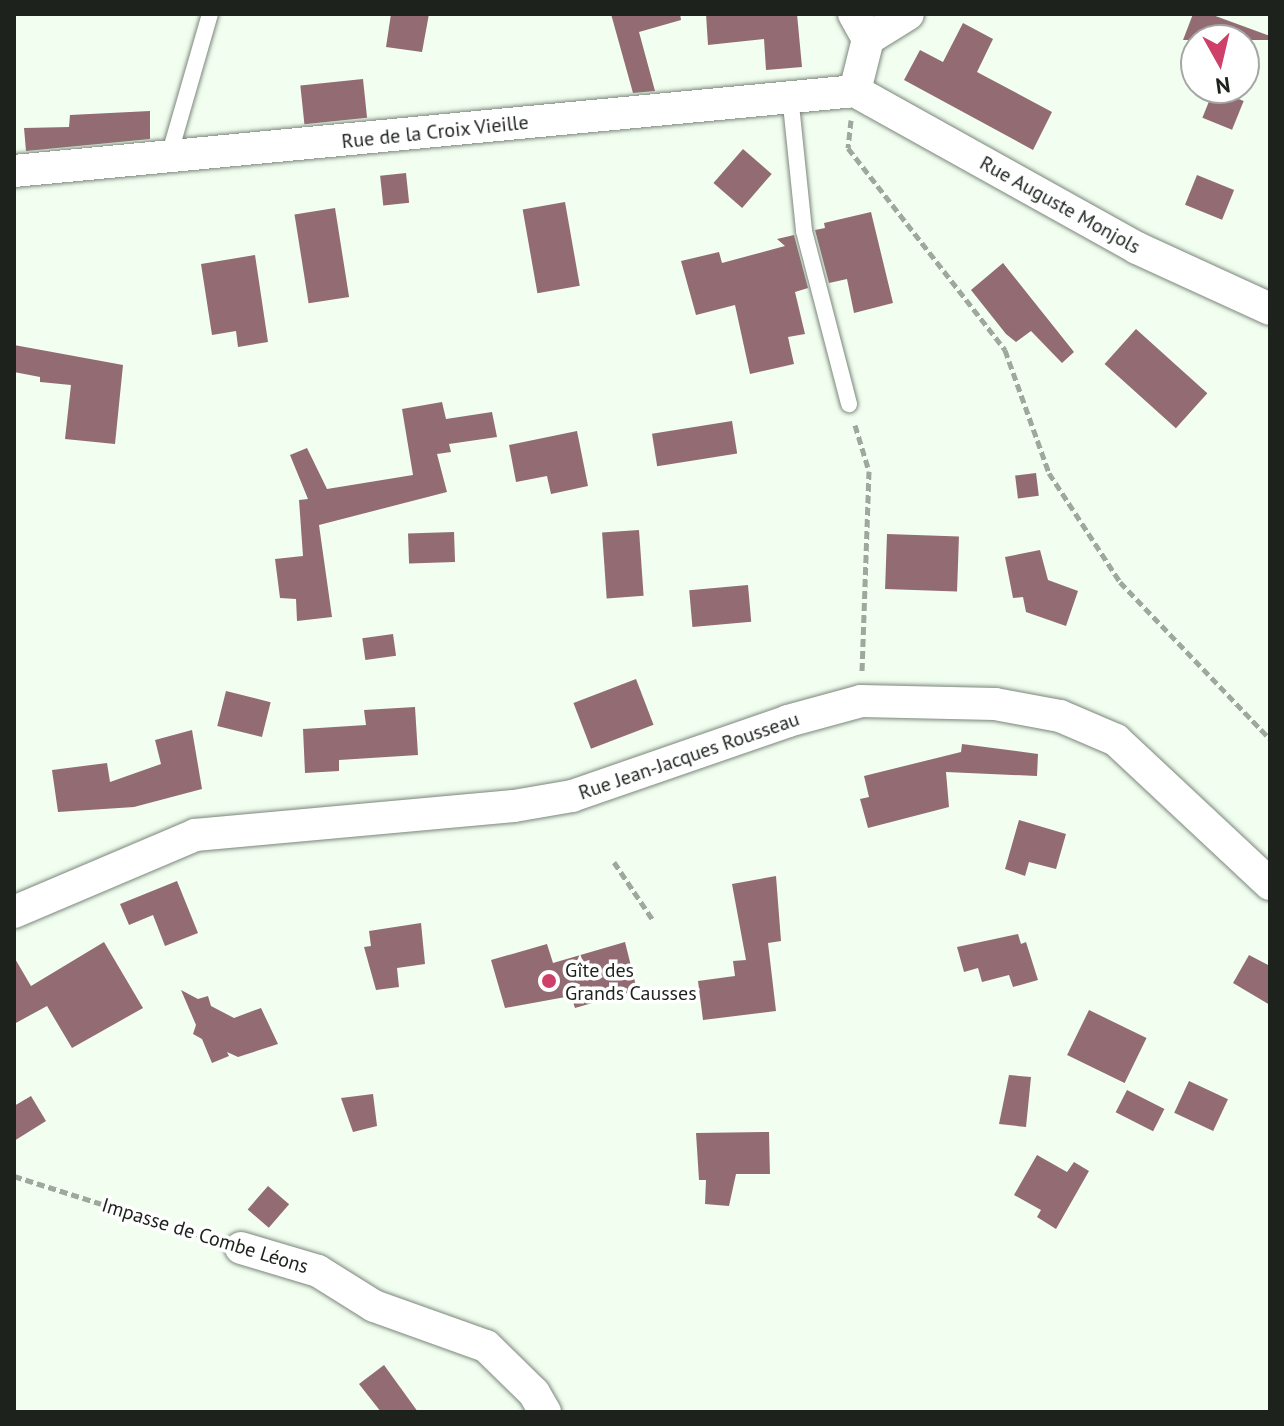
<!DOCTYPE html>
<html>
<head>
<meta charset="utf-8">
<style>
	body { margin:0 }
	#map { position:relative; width:1284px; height:1426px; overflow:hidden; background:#f1fef0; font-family:"PT Sans",sans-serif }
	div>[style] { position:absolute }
	.building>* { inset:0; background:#926c72; transform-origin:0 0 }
	.path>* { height:5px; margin-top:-2.5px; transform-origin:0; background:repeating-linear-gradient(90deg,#9ea89d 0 8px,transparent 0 12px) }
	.roads { filter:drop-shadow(0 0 2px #7b867a) drop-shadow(0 0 2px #7b867a) }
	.service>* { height:16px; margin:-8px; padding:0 8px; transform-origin:8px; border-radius:8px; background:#fff }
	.minor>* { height:32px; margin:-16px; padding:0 16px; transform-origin:16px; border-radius:16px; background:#fff }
	.dots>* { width:22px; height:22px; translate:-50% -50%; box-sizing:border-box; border:4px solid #fff; border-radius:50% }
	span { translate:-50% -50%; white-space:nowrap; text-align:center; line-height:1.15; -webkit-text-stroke:7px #fff; paint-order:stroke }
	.street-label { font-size:20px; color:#1d221d }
	.poi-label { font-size:20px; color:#1d221d }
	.left { translate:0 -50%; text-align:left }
	.frame { position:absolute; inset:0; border:16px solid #1d221d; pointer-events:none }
	.north { position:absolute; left:1180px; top:24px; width:80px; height:80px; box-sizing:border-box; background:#fff; border:2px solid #a5a7a5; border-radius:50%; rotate:172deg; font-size:22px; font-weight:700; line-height:32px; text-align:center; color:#1d221d }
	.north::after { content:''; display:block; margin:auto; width:28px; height:36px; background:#ce4069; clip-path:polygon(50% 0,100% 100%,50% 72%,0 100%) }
</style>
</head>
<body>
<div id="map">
	<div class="building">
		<i style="clip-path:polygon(391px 14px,429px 14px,422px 52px,386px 47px)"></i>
		<i style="clip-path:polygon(611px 14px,680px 14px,681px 20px,639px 32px,655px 91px,633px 93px)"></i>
		<i style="clip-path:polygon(706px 14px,797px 14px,802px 67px,766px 70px,764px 39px,708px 45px)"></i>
		<i style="clip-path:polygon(1193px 14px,1210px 14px,1270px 36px,1270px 40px,1183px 40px)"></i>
		<i style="clip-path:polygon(963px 23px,993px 39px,977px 72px,1052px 112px,1033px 150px,904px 80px,920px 50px,943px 62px)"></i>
		<i style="left:363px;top:79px;width:39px;height:63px;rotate:84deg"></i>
		<i style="left:1214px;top:89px;width:32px;height:31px;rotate:22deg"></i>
		<i style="clip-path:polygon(150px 111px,150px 139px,26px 151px,24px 128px,69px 127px,70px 115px)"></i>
		<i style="left:743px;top:149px;width:38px;height:45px;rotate:41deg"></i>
		<i style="left:406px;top:173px;width:30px;height:26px;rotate:84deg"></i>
		<i style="left:1197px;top:175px;width:40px;height:32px;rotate:22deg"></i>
		<i style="left:565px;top:202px;width:85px;height:43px;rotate:80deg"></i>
		<i style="left:335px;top:208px;width:90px;height:41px;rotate:81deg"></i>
		<i style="clip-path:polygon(871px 212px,893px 303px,854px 313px,847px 279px,829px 283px,815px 230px,825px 228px,824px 223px)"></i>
		<i style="clip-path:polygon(794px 235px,808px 288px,795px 292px,805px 334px,788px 337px,794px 364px,750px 374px,735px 305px,696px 315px,681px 261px,719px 252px,722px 263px,785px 246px,777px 239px)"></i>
		<i style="clip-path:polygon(255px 255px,268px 342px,238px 347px,236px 331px,212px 335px,201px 264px)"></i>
		<i style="clip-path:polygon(1003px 263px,1074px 352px,1062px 363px,1031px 331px,1016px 342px,1006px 334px,971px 290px)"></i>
		<i style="left:1136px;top:329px;width:96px;height:47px;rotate:42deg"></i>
		<i style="clip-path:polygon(14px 345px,123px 365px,115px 444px,65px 439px,71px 385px,40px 382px,40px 377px,14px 372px)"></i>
		<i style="clip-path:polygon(442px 402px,446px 419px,492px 412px,497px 437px,449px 444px,451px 452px,437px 454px,447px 492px,319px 525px,332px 617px,297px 621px,296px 599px,280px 598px,275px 559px,303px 556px,299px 500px,308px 499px,290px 455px,307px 448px,327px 489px,413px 475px,402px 409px)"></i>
		<i style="left:732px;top:421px;width:33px;height:81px;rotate:81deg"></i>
		<i style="clip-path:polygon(577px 431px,588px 486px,551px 494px,547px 476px,516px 482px,509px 445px)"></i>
		<i style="left:1036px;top:473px;width:23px;height:21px;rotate:83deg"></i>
		<i style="left:639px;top:530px;width:66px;height:37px;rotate:86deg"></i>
		<i style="left:454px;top:532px;width:30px;height:46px;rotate:88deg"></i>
		<i style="left:887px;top:534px;width:72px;height:55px;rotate:2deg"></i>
		<i style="clip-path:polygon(1040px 550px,1048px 580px,1078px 591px,1066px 626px,1026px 612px,1023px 597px,1013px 598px,1005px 557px)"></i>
		<i style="left:748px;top:585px;width:37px;height:59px;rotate:85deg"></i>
		<i style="left:393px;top:634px;width:22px;height:31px;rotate:82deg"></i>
		<i style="left:636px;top:679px;width:49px;height:67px;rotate:69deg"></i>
		<i style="left:226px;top:691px;width:46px;height:36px;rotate:14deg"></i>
		<i style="clip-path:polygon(415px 707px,418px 755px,339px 760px,339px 771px,305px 773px,303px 729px,366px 725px,364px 710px)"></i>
		<i style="clip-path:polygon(192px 730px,202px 789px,134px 807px,58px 812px,52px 770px,107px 763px,110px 782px,161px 764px,155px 740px)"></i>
		<i style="clip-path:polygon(962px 744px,1038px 754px,1037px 776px,946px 772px,949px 807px,868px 828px,860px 799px,869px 797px,864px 776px,961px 752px)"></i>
		<i style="clip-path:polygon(1019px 820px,1066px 834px,1056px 869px,1029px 862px,1025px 876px,1005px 869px)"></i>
		<i style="clip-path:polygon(776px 876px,781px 941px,768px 943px,776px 1011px,703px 1020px,698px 981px,735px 976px,733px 961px,746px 960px,732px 884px)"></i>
		<i style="clip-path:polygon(177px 881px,198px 933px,165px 946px,153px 915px,129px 925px,120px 904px)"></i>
		<i style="clip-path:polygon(421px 923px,425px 964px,397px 968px,399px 987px,376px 990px,364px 947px,371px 946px,369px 931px)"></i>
		<i style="clip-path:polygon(1018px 934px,1021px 944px,1026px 942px,1038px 980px,1013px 987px,1009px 975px,982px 982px,978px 968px,964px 972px,957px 947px)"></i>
		<i style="clip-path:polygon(104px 942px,143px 1008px,72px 1048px,47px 1006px,14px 1024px,14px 957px,31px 986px)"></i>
		<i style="clip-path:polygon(625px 942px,637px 990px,575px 1008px,571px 996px,505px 1008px,491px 960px,547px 944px,553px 963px)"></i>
		<i style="clip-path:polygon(1249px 955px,1270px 966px,1270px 1005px,1233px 983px)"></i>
		<i style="clip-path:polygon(181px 990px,198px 999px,208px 996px,211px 1006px,234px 1018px,261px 1008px,278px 1044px,238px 1057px,227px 1052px,229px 1056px,212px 1063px,202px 1039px,193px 1034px,196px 1025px)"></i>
		<i style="left:1089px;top:1010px;width:64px;height:50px;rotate:26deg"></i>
		<i style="clip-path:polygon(1009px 1075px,1031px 1077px,1026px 1127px,999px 1124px)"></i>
		<i style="left:1189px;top:1081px;width:43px;height:35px;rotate:25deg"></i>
		<i style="left:1127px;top:1090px;width:42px;height:25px;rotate:27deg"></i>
		<i style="clip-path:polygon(373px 1094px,377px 1126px,353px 1132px,341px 1098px)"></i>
		<i style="clip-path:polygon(31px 1096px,46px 1121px,14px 1141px,14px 1106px)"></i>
		<i style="clip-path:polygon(769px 1132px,770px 1174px,736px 1174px,729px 1206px,705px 1204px,706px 1180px,699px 1180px,696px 1133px)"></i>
		<i style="clip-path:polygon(1037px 1155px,1067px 1172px,1074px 1162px,1089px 1171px,1056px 1229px,1037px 1217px,1041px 1210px,1014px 1195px)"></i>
		<i style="left:268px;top:1186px;width:28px;height:31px;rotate:41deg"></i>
		<i style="clip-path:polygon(384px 1365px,418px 1412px,381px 1412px,359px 1384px)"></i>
	</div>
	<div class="path">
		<i style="left:851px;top:120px;width:28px;rotate:96deg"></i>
		<i style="left:848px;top:148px;width:256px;rotate:52.1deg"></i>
		<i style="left:1005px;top:350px;width:131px;rotate:70.3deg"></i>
		<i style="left:1049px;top:473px;width:130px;rotate:56.9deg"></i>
		<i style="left:1120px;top:582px;width:217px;rotate:46.3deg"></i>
		<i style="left:855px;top:425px;width:48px;rotate:73.1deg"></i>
		<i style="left:869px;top:471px;width:201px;rotate:92deg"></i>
		<i style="left:614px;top:862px;width:70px;rotate:56.1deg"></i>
		<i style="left:14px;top:1176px;width:211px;rotate:17.7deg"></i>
	</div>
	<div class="roads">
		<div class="service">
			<i style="left:790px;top:95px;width:137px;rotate:84.1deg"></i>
			<i style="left:804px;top:231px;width:179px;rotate:75.4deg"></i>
			<i style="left:169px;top:156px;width:148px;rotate:-73.9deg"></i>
		</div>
		<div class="minor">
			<i style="left:854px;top:14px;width:29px;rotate:61deg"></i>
			<i style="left:855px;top:91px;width:323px;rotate:29.1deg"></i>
			<i style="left:1137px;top:248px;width:146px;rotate:24.6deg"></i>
			<i style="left:855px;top:91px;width:54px;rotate:-76deg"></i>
			<i style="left:868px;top:39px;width:47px;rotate:-32deg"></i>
			<i style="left:14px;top:171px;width:845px;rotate:-5.43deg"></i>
			<i style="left:14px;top:912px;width:197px;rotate:-23deg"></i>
			<i style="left:195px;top:835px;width:320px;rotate:-5.2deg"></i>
			<i style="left:514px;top:806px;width:59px;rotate:-9.8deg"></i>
			<i style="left:572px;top:796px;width:229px;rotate:-19.1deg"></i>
			<i style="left:788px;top:721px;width:76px;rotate:-15.3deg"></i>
			<i style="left:861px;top:701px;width:134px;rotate:1.3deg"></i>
			<i style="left:995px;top:704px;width:66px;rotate:10.5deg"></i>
			<i style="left:1060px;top:716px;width:61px;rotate:23.2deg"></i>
			<i style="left:1116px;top:740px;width:211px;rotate:43.1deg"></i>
			<i style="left:241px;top:1248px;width:80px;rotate:16.6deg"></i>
			<i style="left:318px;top:1271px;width:66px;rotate:32deg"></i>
			<i style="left:374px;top:1306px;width:119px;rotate:19.7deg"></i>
			<i style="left:486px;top:1346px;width:67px;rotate:44.4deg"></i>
			<i style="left:534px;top:1393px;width:22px;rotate:60deg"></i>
		</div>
	</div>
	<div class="dots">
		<i style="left:549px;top:981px;background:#ce4069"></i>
	</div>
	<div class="street-label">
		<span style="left:435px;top:132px;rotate:-6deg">Rue de la Croix Vieille</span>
		<span style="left:1060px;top:205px;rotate:29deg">Rue Auguste Monjols</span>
		<span style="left:689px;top:756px;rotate:-19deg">Rue Jean-Jacques Rousseau</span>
		<span style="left:205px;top:1236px;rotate:17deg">Impasse de Combe Léons</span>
	</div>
	<div class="poi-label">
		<span class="left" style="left:565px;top:982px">Gîte des<br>Grands Causses</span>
	</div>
	<div class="frame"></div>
	<div class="north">N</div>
</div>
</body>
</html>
